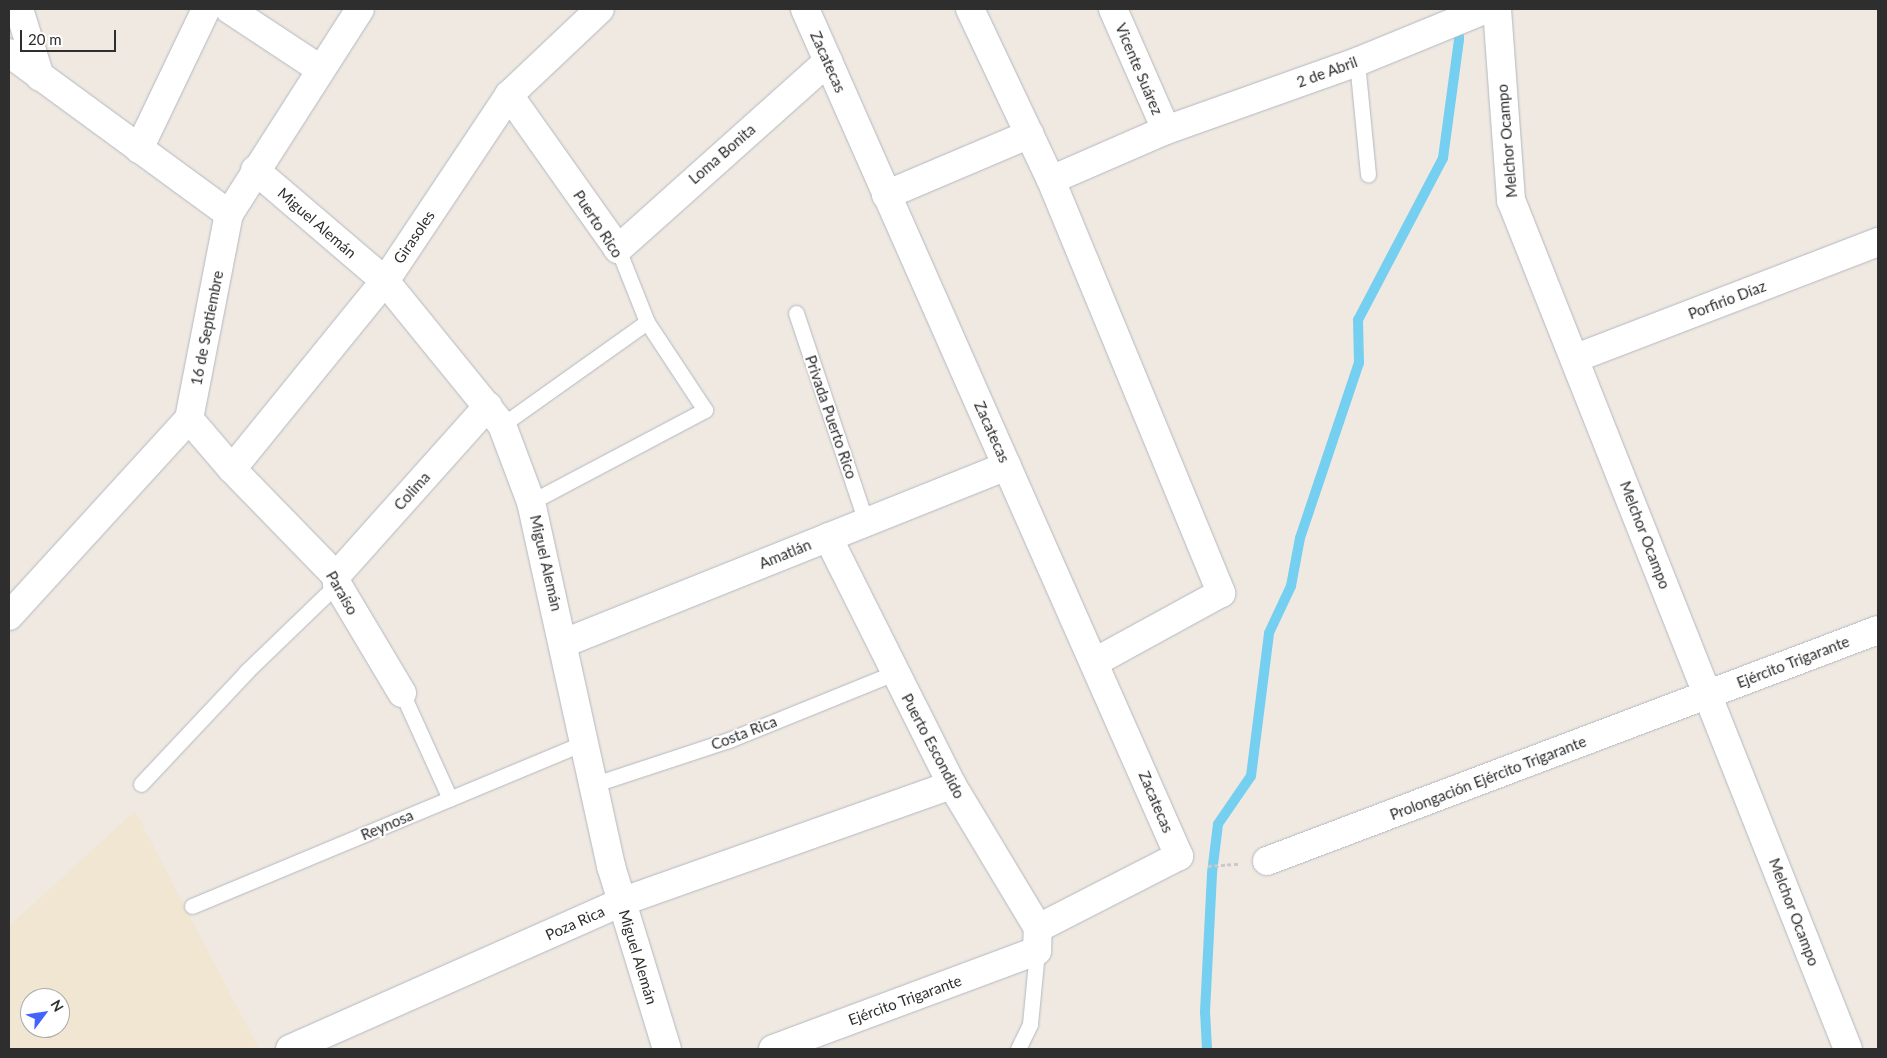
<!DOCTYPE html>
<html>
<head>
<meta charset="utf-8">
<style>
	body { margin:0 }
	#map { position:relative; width:1887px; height:1058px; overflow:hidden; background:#efe9e1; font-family:Lato,sans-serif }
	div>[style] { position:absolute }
	.education>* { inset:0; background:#f0e6d1 }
	.stream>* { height:10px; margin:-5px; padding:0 5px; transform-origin:5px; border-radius:5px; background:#75cff0 }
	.path>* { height:3px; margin-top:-1.5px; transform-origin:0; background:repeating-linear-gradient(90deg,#c9c9c9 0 4px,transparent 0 6.5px) }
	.roads { filter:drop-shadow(0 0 1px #b4b7c1) drop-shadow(0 0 1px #b4b7c1) }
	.service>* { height:15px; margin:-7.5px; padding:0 7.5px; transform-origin:7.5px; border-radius:7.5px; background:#fff }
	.minor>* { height:28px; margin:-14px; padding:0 14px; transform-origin:14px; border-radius:14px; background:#fff }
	span { translate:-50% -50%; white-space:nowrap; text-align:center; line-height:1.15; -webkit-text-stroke:4px #fff; paint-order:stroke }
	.street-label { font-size:15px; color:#2e2e2e }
	.frame { position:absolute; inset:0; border:10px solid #2e2e2e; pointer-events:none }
	.north { position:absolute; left:20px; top:988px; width:50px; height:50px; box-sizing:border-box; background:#fff; border:1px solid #ababab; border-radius:50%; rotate:59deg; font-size:14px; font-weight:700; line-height:20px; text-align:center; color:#2e2e2e }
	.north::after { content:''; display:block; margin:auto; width:18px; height:22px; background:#4264fb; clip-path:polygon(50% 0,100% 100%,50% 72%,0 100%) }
	.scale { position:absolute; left:20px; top:30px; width:96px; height:22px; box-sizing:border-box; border:2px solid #2e2e2e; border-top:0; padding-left:6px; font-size:15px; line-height:18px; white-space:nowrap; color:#2e2e2e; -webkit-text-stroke:4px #fff; paint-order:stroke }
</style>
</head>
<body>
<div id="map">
	<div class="education">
		<i style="clip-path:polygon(evenodd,135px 811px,259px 1049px,9px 1049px,9px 926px,135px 811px,30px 998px,60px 998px,60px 1028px,30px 1028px,30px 998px)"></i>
	</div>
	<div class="stream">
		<i style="left:1207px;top:1049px;width:37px;rotate:-93deg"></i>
		<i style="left:1205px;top:1012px;width:139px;rotate:-87.1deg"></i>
		<i style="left:1212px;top:873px;width:49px;rotate:-83deg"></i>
		<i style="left:1218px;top:824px;width:58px;rotate:-55.5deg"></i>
		<i style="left:1251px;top:776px;width:144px;rotate:-82.8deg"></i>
		<i style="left:1269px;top:633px;width:52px;rotate:-64.9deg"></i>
		<i style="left:1291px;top:586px;width:49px;rotate:-79.4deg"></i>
		<i style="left:1300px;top:538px;width:185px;rotate:-71.4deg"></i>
		<i style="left:1359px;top:363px;width:43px;rotate:-91.3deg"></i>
		<i style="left:1358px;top:320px;width:183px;rotate:-62.3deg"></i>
		<i style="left:1443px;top:158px;width:120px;rotate:-82.3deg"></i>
		<i style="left:1459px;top:39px;width:16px;rotate:-94deg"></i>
	</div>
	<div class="path">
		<i style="left:1208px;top:866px;width:31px;rotate:-4deg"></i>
	</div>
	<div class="roads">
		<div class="service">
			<i style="left:1357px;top:62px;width:113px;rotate:84.4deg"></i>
			<i style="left:796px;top:313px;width:220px;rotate:71.5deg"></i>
			<i style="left:502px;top:425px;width:178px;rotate:-35.4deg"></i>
			<i style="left:531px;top:502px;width:197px;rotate:-27.9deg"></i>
			<i style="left:705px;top:410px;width:105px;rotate:-123.4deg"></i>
			<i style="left:647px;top:322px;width:79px;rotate:-111.7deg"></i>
			<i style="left:402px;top:693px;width:116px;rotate:65.6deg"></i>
			<i style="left:141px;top:784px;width:154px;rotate:-46.8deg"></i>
			<i style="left:246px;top:672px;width:127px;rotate:-44deg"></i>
			<i style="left:592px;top:785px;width:144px;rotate:-18.2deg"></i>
			<i style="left:729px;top:740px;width:178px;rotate:-22.1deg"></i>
			<i style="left:192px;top:906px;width:422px;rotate:-22.6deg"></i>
			<i style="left:1018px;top:1049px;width:28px;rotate:-64deg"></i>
			<i style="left:1030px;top:1024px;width:73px;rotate:-84.5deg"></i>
		</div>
		<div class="minor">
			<i style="left:19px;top:9px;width:71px;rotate:72.8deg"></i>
			<i style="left:229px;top:9px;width:109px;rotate:33.4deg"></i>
			<i style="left:805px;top:9px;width:926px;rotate:66.18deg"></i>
			<i style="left:1179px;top:856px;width:158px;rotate:152.9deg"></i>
			<i style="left:970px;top:9px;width:189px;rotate:64.7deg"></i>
			<i style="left:1051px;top:180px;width:447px;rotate:67.6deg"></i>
			<i style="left:1221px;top:593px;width:144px;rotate:151.3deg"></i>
			<i style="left:1113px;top:9px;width:132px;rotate:66.3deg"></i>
			<i style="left:1497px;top:9px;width:192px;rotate:85.8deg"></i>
			<i style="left:1511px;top:200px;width:913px;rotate:68.35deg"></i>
			<i style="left:9px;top:53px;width:273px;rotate:36.2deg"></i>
			<i style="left:509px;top:95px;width:189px;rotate:54.7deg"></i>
			<i style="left:618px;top:249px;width:282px;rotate:-41.8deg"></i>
			<i style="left:139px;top:149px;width:155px;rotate:-64.4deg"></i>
			<i style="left:255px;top:170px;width:171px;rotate:40.5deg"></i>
			<i style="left:385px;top:281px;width:186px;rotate:50.9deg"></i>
			<i style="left:502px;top:425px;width:82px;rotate:69.4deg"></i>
			<i style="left:531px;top:502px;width:373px;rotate:77.6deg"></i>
			<i style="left:611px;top:866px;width:191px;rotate:73deg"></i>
			<i style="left:1051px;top:180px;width:125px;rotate:-23.5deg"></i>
			<i style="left:1166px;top:130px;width:203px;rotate:-19.6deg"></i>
			<i style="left:1357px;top:62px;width:139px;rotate:-22.3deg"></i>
			<i style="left:886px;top:195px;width:156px;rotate:-23deg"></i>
			<i style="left:1576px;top:358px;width:324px;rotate:-21deg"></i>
			<i style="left:189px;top:419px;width:66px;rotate:49.3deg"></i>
			<i style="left:232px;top:469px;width:149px;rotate:45.8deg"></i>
			<i style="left:336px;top:576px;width:8px;rotate:83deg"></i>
			<i style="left:337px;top:584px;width:127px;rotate:59.2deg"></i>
			<i style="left:232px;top:469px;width:242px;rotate:-50.9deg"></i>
			<i style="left:385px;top:281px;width:224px;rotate:-56.3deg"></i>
			<i style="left:509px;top:95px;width:125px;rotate:-43.4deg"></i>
			<i style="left:336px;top:576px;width:228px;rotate:-48.2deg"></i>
			<i style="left:9px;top:616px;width:267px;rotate:-47.6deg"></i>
			<i style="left:189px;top:419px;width:209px;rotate:-79deg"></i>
			<i style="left:229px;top:214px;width:243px;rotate:-57.4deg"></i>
			<i style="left:564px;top:643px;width:477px;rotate:-21.8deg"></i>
			<i style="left:1267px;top:861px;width:653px;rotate:-20.71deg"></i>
			<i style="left:290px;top:1049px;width:362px;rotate:-23.9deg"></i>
			<i style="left:621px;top:902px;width:351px;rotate:-19.5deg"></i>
			<i style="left:773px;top:1049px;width:282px;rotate:-20.4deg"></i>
			<i style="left:1037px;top:951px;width:23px;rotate:-88deg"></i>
			<i style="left:1038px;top:928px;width:167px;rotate:-121deg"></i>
			<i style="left:952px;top:785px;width:277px;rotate:-116.6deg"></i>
		</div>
	</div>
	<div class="street-label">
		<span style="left:828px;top:62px;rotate:66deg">Zacatecas</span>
		<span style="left:1139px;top:69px;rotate:67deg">Vicente Suárez</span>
		<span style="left:1327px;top:72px;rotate:-20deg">2 de Abril</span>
		<span style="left:1507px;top:141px;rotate:-95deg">Melchor Ocampo</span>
		<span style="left:722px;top:154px;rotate:-41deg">Loma Bonita</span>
		<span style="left:317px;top:223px;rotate:41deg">Miguel Alemán</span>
		<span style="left:598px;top:224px;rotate:57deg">Puerto Rico</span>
		<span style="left:414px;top:237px;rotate:-56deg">Girasoles</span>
		<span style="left:1727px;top:300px;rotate:-21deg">Porfirio Díaz</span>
		<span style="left:207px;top:328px;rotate:-79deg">16 de Septiembre</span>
		<span style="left:831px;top:417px;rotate:71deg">Privada Puerto Rico</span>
		<span style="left:992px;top:432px;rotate:66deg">Zacatecas</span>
		<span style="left:412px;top:491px;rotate:-48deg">Colima</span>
		<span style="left:1645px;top:535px;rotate:69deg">Melchor Ocampo</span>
		<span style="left:785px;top:554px;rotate:-22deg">Amatlán</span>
		<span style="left:546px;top:563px;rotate:77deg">Miguel Alemán</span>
		<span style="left:342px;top:593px;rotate:60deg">Paraíso</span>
		<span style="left:1793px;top:662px;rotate:-21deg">Ejército Trigarante</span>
		<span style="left:744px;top:733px;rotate:-21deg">Costa Rica</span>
		<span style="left:933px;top:746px;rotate:62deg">Puerto Escondido</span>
		<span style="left:1488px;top:778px;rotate:-21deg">Prolongación Ejército Trigarante</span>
		<span style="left:1156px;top:802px;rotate:67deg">Zacatecas</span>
		<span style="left:387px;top:825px;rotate:-23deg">Reynosa</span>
		<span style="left:1794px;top:912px;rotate:69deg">Melchor Ocampo</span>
		<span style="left:575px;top:923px;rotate:-24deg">Poza Rica</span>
		<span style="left:638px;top:957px;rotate:73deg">Miguel Alemán</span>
		<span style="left:905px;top:1000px;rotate:-20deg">Ejército Trigarante</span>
	</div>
	<div class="frame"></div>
	<div class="north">N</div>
	<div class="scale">20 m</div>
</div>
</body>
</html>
